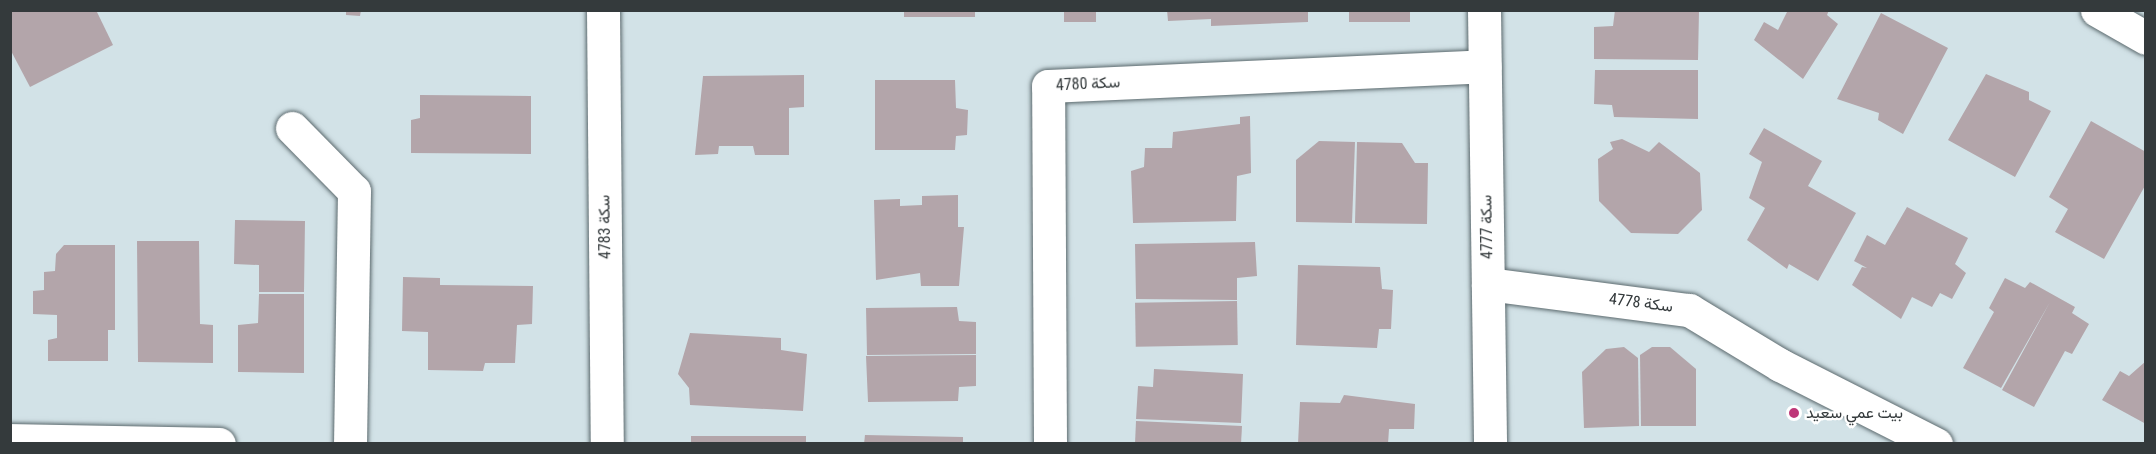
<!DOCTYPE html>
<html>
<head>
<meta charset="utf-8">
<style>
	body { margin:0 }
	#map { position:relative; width:2156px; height:454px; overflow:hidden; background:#d2e2e7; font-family:"Roboto Condensed",Vazirmatn,sans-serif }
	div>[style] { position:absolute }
	.building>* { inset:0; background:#b3a5aa; transform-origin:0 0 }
	.roads { filter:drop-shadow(0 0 2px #5c6a6e) drop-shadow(0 0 2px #5c6a6e) }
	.street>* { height:33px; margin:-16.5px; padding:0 16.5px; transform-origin:16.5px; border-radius:16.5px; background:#fff }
	.dots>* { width:16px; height:16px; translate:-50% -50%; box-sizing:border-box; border:3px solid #fff; border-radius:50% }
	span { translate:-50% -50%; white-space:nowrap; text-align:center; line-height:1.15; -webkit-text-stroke:4.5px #fff; paint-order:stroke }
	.street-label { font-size:16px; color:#343a3c }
	.poi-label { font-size:16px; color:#343a3c }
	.left { translate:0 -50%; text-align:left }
	.frame { position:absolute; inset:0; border:12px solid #343a3c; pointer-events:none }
</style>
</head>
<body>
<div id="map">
	<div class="building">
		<i style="clip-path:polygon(10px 10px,96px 10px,113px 45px,30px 87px,10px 49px)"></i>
		<i style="clip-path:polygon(346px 10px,361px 10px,360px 16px,346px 15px)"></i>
		<i style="left:904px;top:10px;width:71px;height:7px"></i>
		<i style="left:1064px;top:10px;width:32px;height:12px"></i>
		<i style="clip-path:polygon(1167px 10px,1308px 10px,1308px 22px,1211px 26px,1211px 19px,1168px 21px)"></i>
		<i style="left:1349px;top:10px;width:61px;height:12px"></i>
		<i style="clip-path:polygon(1615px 10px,1699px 11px,1698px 60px,1594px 59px,1594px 27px,1613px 26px)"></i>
		<i style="clip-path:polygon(1788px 10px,1829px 10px,1827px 15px,1838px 24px,1803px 79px,1754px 40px,1764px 22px,1778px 30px)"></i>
		<i style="clip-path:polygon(1881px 13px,1948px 48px,1903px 134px,1878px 120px,1879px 113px,1837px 99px)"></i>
		<i style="clip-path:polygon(1595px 70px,1698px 70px,1698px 119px,1614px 117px,1612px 105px,1594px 104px)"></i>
		<i style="clip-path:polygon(1986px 74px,2029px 92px,2029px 100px,2051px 111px,2015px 177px,1948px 140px)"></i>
		<i style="clip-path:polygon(804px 75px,804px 107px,789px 108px,789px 155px,755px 155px,753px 146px,719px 146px,718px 154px,695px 155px,703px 76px)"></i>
		<i style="clip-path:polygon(875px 80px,955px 80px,956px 108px,968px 110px,967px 135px,956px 136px,955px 150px,875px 150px)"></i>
		<i style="clip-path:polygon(420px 95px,531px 96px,531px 154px,411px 153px,411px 120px,420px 118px)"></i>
		<i style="clip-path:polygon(1250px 116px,1251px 173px,1237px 176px,1236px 221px,1133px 223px,1131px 171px,1144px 167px,1145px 148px,1172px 148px,1173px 132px,1240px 124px,1240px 117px)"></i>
		<i style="clip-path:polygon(2091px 121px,2146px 152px,2146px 184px,2104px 259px,2055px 232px,2068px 209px,2049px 197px)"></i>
		<i style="clip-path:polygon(1764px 128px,1822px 161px,1808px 186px,1856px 213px,1818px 281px,1789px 264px,1787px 269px,1747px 240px,1765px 208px,1749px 198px,1762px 162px,1749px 154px)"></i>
		<i style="clip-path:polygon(1622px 139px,1649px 152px,1659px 142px,1700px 173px,1702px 210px,1678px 234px,1631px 233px,1599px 201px,1598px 159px,1613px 149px,1610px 142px)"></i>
		<i style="clip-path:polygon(1319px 141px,1355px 142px,1352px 223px,1296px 222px,1296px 160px)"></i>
		<i style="clip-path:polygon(1357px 142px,1402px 143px,1415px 163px,1428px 163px,1427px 224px,1355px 223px)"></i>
		<i style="clip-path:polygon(958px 195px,958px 227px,964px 227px,959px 286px,921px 286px,920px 273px,876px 280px,874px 200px,900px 199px,900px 206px,922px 205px,922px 196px)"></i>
		<i style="clip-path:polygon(1907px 207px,1968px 238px,1955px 264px,1966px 273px,1952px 299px,1940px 293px,1932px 307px,1912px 297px,1901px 319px,1852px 285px,1862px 267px,1867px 268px,1854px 261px,1867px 235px,1885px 245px)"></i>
		<i style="clip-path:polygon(235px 220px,305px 221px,304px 292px,259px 292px,259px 265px,234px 264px)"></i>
		<i style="clip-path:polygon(137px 241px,199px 241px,200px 324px,213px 325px,213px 363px,138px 362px)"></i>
		<i style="clip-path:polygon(1255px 242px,1257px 276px,1237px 278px,1237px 300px,1136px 299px,1135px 244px)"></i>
		<i style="clip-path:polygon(64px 245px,115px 245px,115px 330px,108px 330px,108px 361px,48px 361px,48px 340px,57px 338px,57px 315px,33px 314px,33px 291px,44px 290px,44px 272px,55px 271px,56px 254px)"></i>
		<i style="clip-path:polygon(1298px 265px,1380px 267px,1382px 289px,1393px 290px,1391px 329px,1379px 329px,1377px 348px,1296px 345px)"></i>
		<i style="clip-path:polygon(403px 277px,440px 278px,440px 285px,533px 286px,532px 324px,517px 325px,515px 363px,485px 363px,483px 371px,428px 370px,428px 332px,402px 331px)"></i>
		<i style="clip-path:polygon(2005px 278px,2025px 288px,2030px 282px,2075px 307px,2072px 313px,2089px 324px,2072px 354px,2065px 351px,2034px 407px,2002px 390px,2050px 302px,2001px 388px,1963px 368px,1994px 312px,1989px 308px)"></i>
		<i style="clip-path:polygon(259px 294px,304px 294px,304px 373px,238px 372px,238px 325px,258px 323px)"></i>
		<i style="left:1237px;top:301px;width:44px;height:102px;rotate:89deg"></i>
		<i style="clip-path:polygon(957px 307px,959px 321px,976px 322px,976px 354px,867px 355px,866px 308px)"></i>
		<i style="clip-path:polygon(690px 333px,781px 338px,781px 350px,807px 354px,803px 411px,690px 405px,689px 388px,678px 374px)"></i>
		<i style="clip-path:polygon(1624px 347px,1638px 358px,1639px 426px,1584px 428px,1582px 372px,1606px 349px)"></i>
		<i style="clip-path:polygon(1652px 347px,1670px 347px,1696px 369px,1696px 426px,1641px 426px,1640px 355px)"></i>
		<i style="clip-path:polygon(976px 355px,976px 386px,959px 387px,958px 401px,868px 402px,866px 356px)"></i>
		<i style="clip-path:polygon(2146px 361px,2146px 424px,2102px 400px,2120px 371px,2129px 376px)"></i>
		<i style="clip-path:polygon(1154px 369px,1243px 374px,1241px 423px,1136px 419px,1138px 386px,1153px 387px)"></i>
		<i style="clip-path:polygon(1344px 395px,1415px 404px,1414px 429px,1389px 429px,1388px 444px,1298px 444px,1300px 402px,1340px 403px)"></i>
		<i style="clip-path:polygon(1136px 421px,1242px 426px,1241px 444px,1135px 444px)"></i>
		<i style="clip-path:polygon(865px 435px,963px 437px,963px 444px,864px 444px)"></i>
		<i style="left:806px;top:436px;width:8px;height:115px;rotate:90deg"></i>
	</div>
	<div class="roads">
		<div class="street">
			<i style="left:603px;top:10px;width:434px;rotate:89.5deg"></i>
			<i style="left:1484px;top:10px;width:434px;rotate:89.2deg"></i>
			<i style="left:2097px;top:10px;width:56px;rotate:29.7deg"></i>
			<i style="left:292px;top:128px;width:88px;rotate:45.5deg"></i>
			<i style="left:354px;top:191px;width:253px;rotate:90.9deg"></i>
			<i style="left:1488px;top:284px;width:203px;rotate:7.4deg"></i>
			<i style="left:1689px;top:310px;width:106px;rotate:31.1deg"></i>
			<i style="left:1780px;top:365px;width:175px;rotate:26.9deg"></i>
			<i style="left:10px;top:440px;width:209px;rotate:1.1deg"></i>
			<i style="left:1050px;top:444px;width:358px;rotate:-90.3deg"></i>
			<i style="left:1048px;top:86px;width:437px;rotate:-2.6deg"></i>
		</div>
	</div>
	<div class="dots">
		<i style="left:1794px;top:413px;background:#be3778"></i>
	</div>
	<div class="street-label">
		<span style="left:1088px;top:84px;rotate:-3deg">سكة 4780</span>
		<span style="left:605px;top:227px;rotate:-91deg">سكة 4783</span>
		<span style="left:1487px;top:227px;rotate:-91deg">سكة 4777</span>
		<span style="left:1641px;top:303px;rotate:7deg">سكة 4778</span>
	</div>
	<div class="poi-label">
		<span class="left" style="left:1806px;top:413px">بيت عمي سعيد</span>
	</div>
	<div class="frame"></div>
</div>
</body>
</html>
